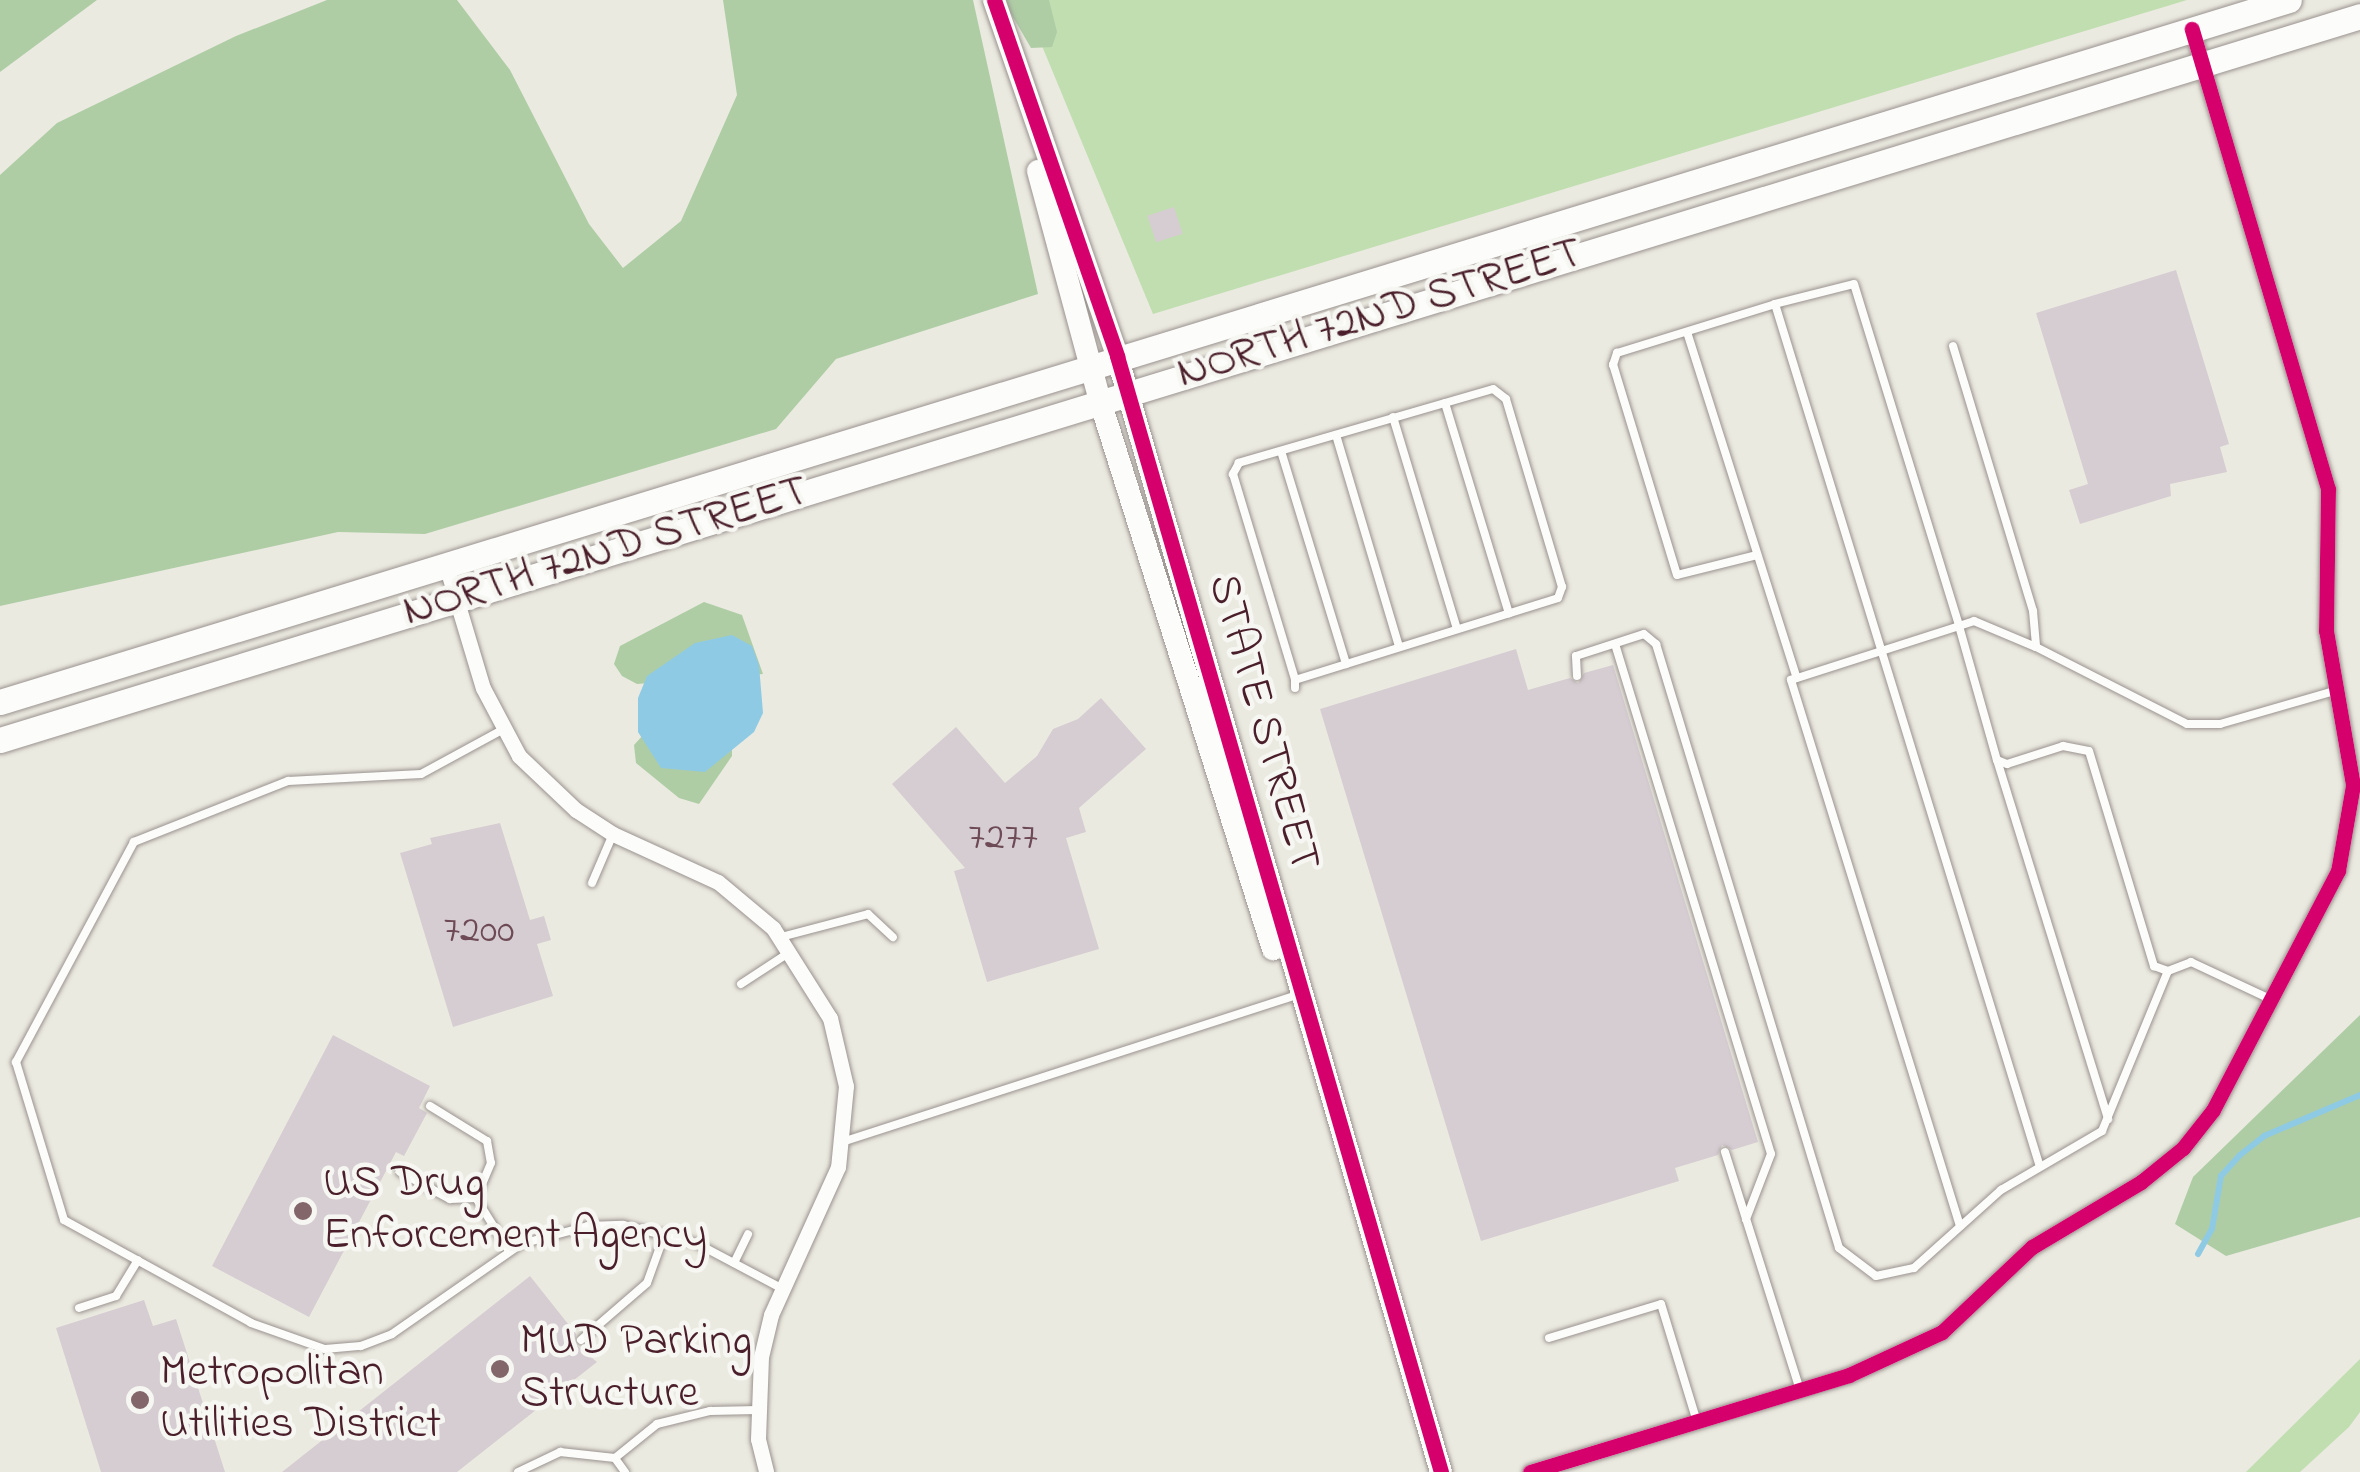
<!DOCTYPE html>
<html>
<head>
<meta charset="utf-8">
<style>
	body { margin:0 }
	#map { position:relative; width:2360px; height:1472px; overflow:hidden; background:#ebeae0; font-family:"Indie Flower",sans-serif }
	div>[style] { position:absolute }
	.green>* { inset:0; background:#c0deb0 }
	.forest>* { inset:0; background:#aecda5 }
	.water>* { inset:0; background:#8fcae4 }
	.stream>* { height:6px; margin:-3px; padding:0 3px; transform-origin:3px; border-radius:3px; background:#8fcae4 }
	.building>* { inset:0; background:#d6cdd2; transform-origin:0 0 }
	.roads { filter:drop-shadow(0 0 2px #9a928f) drop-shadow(0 0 2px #9a928f) }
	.lane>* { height:8px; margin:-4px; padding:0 4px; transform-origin:4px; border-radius:4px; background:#fcfcfa }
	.street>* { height:15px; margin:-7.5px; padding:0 7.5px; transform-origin:7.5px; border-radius:7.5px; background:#fcfcfa }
	.secondary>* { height:22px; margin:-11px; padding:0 11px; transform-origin:11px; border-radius:11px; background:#fcfcfa }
	.primary>* { height:25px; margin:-12.5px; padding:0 12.5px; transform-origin:12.5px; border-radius:12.5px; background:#fcfcfa }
	.cycleway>* { height:15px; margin:-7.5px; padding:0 7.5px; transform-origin:7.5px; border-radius:7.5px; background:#d6006c }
	.dots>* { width:28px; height:28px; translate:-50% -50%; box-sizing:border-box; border:5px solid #f6f6f2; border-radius:50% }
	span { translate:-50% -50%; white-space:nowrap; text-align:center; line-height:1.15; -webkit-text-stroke:9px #f6f6f2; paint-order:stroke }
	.number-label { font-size:40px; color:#6d4a55 }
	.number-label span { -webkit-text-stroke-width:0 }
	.street-label { font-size:45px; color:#4a1f2b }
	.poi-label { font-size:45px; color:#4a1f2b }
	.left { translate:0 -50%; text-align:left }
</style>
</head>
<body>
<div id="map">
	<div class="green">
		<i style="clip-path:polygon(1023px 0,2187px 0,1153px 314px)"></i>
		<i style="clip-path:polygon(2360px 1359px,2360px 1412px,2349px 1427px,2300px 1472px,2246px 1472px)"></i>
	</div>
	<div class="forest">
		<i style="clip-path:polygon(0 0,97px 0,0 72px)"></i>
		<i style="clip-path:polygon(327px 0,457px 0,510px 70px,589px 224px,623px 268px,681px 221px,737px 95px,723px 0,973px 0,1038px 294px,836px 359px,776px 429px,425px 534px,338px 532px,0 606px,0 175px,57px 123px,236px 36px)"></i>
		<i style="clip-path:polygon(1003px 0,1049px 0,1057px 32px,1052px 47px,1031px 48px)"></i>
		<i style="clip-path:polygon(704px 602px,742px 615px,763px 674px,637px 684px,622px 676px,614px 664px,620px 646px)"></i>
		<i style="clip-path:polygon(644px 734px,732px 746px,732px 756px,699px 804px,679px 798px,636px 763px,634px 745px)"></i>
		<i style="clip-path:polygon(2360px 1015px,2360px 1217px,2226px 1256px,2175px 1224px,2193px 1177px)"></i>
	</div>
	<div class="water">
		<i style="clip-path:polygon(732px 635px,752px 646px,759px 665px,763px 713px,754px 732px,705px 772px,661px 768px,638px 732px,638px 698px,647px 676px,695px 643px)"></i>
	</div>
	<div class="stream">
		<i style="left:2198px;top:1254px;width:29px;rotate:-61deg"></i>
		<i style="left:2212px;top:1229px;width:54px;rotate:-80.4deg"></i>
		<i style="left:2221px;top:1176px;width:28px;rotate:-48deg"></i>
		<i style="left:2240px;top:1155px;width:31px;rotate:-38deg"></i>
		<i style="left:2264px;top:1136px;width:104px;rotate:-23.1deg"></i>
	</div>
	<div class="building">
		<i style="left:1174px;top:207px;width:28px;height:28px;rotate:72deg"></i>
		<i style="clip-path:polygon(2176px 270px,2229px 444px,2220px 447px,2227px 472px,2170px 484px,2171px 496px,2080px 524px,2069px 490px,2088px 484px,2036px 313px)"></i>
		<i style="clip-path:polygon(1516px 649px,1528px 690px,1570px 678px,1578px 683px,1584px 673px,1613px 665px,1758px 1142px,1732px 1150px,1722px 1145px,1718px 1155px,1675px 1168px,1679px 1181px,1481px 1241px,1320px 709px)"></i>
		<i style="clip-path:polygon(1101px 698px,1146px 749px,1079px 808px,1086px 832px,1066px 838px,1099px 949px,987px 982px,954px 871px,965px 868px,892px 784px,956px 727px,1005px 783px,1037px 756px,1053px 729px,1078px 719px)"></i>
		<i style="clip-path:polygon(500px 823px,530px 920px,544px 916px,551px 940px,537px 944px,553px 996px,453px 1027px,400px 853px,432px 844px,430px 838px)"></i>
		<i style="clip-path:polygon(333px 1035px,430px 1086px,419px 1108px,427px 1113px,404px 1156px,396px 1152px,309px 1317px,212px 1266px)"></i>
		<i style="clip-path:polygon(530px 1276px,576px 1334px,575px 1344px,597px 1362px,457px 1472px,282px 1472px)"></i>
		<i style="clip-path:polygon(144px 1300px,153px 1326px,176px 1319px,225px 1472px,101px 1472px,56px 1328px)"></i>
	</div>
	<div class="roads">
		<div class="lane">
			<i style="left:1775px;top:304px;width:81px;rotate:-14.2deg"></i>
			<i style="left:1854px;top:284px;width:358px;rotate:72.9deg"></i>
			<i style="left:1959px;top:626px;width:16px;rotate:-18deg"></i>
			<i style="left:1974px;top:621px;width:67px;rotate:22.8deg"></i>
			<i style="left:2036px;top:647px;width:169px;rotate:27deg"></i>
			<i style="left:2187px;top:724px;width:33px"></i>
			<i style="left:2220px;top:724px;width:123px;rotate:-16.1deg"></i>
			<i style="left:1687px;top:332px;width:361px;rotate:72.4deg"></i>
			<i style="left:1953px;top:346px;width:277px;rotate:73.2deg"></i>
			<i style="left:2033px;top:611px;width:36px;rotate:85deg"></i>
			<i style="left:1445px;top:403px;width:220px;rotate:73.1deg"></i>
			<i style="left:1393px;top:417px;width:221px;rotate:73.2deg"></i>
			<i style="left:1336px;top:435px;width:221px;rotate:73.4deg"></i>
			<i style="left:1281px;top:451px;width:223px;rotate:73deg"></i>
			<i style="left:1757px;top:555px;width:82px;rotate:166deg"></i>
			<i style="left:1677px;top:575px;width:220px;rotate:-106.9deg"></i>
			<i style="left:1613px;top:365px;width:13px;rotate:-72deg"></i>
			<i style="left:1617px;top:353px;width:165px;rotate:-17.2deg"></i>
			<i style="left:1775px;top:304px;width:900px;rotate:72.93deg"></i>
			<i style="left:1615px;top:644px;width:533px;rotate:72.99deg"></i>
			<i style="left:1771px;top:1154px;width:70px;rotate:111deg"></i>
			<i style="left:1577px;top:676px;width:20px;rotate:-93deg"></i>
			<i style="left:1576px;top:656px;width:71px;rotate:-17.9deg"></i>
			<i style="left:1644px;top:634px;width:16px;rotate:40deg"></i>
			<i style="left:1656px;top:644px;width:631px;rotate:73.14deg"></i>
			<i style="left:1839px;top:1248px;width:46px;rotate:37.1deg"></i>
			<i style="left:1876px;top:1276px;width:39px;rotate:-12deg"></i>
			<i style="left:1914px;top:1268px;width:117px;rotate:-41.9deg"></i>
			<i style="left:2001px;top:1190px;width:117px;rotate:-30.3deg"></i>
			<i style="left:2102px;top:1131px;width:173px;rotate:-67.6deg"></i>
			<i style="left:2168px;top:971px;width:25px;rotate:-21deg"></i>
			<i style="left:2191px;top:962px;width:87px;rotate:25.1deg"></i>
			<i style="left:1295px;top:688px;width:8px;rotate:-90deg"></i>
			<i style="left:1295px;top:680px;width:275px;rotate:-17.3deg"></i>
			<i style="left:1558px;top:598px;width:12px;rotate:-70deg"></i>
			<i style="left:1562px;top:587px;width:196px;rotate:-106.6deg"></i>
			<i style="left:1506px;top:399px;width:16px;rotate:-142deg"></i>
			<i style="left:1493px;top:389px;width:265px;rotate:163.8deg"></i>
			<i style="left:1239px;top:463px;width:13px;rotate:119deg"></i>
			<i style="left:1233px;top:474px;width:215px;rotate:73.2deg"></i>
			<i style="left:502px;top:730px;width:92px;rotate:151.5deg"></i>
			<i style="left:421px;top:774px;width:133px;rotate:177deg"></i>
			<i style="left:288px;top:781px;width:166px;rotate:158.4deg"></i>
			<i style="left:134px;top:842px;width:250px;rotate:118.2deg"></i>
			<i style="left:16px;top:1062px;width:165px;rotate:73.1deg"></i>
			<i style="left:64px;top:1220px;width:213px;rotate:28.8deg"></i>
			<i style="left:251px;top:1323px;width:78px;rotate:19.4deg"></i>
			<i style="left:325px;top:1349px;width:36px;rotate:-5deg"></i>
			<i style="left:361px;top:1346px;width:33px;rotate:-21deg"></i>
			<i style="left:392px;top:1334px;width:157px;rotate:-34.9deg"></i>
			<i style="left:521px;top:1244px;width:69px;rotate:-15deg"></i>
			<i style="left:588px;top:1226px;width:35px;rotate:-2deg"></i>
			<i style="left:623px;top:1225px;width:75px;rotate:13.9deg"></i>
			<i style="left:696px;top:1243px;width:98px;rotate:27.9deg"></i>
			<i style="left:1997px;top:760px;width:376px;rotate:72.8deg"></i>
			<i style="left:592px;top:883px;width:53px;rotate:-66.8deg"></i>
			<i style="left:781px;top:937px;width:90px;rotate:-14.8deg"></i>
			<i style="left:868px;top:914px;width:34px;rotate:43deg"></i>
			<i style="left:741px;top:984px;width:55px;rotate:-33.1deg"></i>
			<i style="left:430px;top:1106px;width:67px;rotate:31.6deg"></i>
			<i style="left:487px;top:1141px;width:22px;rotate:80deg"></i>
			<i style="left:491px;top:1163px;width:38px;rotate:113deg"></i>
			<i style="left:842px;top:1142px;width:479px;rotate:-17.9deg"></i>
			<i style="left:1725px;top:1152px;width:250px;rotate:72.5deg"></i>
			<i style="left:400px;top:1172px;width:57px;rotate:28.4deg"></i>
			<i style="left:450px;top:1199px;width:26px;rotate:-2deg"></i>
			<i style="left:476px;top:1198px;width:62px;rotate:58.1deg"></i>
			<i style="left:1960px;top:1226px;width:572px;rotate:-107.2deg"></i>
			<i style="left:1791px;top:680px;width:176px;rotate:-17.8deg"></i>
			<i style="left:1959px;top:626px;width:139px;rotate:74.2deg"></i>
			<i style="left:1997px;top:760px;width:11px;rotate:22deg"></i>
			<i style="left:2007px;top:764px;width:59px;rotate:-17.8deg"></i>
			<i style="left:2063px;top:746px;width:26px;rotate:11deg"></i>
			<i style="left:2089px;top:751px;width:225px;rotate:73.2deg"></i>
			<i style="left:2154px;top:966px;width:15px;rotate:20deg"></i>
			<i style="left:734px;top:1263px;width:32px;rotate:-64deg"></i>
			<i style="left:79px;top:1308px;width:39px;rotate:-18deg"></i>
			<i style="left:116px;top:1296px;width:42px;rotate:-58.6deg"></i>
			<i style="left:1549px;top:1338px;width:117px;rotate:-16.9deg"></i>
			<i style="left:1661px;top:1304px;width:123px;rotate:73deg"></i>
			<i style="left:581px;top:1340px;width:87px;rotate:-40.8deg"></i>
			<i style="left:647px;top:1283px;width:53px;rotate:-70.2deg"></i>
			<i style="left:518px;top:1472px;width:47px;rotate:-25.5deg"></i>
			<i style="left:560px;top:1452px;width:55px;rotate:6.2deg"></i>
			<i style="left:625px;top:1472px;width:17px;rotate:-126deg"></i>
			<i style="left:615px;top:1458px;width:54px;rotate:-39deg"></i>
			<i style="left:657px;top:1424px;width:55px;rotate:-13.8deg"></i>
			<i style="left:710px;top:1411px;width:47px;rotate:-1.2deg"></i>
		</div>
		<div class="street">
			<i style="left:446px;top:565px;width:128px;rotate:73.3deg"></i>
			<i style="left:483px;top:688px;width:77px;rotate:62.1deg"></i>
			<i style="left:519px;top:756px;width:79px;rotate:43.5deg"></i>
			<i style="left:576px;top:810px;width:44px;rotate:33deg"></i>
			<i style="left:613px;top:834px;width:115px;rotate:24.6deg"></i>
			<i style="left:718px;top:882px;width:72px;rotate:39.9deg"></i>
			<i style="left:773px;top:928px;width:107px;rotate:57.7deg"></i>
			<i style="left:830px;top:1018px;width:70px;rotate:76.8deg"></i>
			<i style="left:846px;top:1086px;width:81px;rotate:95.6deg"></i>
			<i style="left:838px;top:1167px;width:162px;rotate:114.4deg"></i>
			<i style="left:771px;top:1315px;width:43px;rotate:103.4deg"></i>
			<i style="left:761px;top:1357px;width:82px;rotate:92.1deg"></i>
			<i style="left:758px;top:1439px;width:34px;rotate:76deg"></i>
			<i style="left:1530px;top:1472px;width:333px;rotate:-16.9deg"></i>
			<i style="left:1849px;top:1375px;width:102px;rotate:-24.8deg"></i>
			<i style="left:1942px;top:1332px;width:124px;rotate:-43.4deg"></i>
			<i style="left:2032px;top:1247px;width:127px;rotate:-30.8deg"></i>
			<i style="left:2141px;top:1182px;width:54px;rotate:-39deg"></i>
			<i style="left:2183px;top:1148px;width:48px;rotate:-51.7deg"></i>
			<i style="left:2213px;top:1110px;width:270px;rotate:-62.4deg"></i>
			<i style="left:2338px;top:871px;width:87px;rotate:-80.1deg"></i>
			<i style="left:2353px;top:785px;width:156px;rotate:-99.9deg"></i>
			<i style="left:2326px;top:631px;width:142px;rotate:-89.2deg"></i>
			<i style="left:2328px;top:489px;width:480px;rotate:-106.5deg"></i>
		</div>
		<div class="secondary">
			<i style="left:994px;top:0;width:377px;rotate:70.9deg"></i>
			<i style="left:1117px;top:356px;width:1162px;rotate:73.81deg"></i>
			<i style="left:1038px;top:171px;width:238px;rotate:74.9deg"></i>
			<i style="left:1100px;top:401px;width:575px;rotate:72.48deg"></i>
		</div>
		<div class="primary">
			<i style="left:0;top:702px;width:2394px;rotate:-17.05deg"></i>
			<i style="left:0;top:740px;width:2469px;rotate:-17.05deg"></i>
		</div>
	</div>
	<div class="cycleway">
		<i style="left:994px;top:0;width:377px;rotate:70.9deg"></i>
		<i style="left:1117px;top:356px;width:1162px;rotate:73.81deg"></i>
		<i style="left:1530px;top:1472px;width:333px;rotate:-16.9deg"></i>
		<i style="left:1849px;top:1375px;width:102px;rotate:-24.8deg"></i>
		<i style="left:1942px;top:1332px;width:124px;rotate:-43.4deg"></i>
		<i style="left:2032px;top:1247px;width:127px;rotate:-30.8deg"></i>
		<i style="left:2141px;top:1182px;width:54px;rotate:-39deg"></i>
		<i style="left:2183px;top:1148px;width:48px;rotate:-51.7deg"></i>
		<i style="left:2213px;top:1110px;width:270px;rotate:-62.4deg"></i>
		<i style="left:2338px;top:871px;width:87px;rotate:-80.1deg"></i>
		<i style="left:2353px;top:785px;width:156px;rotate:-99.9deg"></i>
		<i style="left:2326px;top:631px;width:142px;rotate:-89.2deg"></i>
		<i style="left:2328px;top:489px;width:480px;rotate:-106.5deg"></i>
	</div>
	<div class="dots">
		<i style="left:303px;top:1211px;background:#82666a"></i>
		<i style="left:500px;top:1369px;background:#82666a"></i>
		<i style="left:140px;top:1400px;background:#82666a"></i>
	</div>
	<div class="number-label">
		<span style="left:1003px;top:839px">7277</span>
		<span style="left:479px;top:932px">7200</span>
	</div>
	<div class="street-label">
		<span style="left:1380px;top:315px;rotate:-17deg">NORTH 72ND STREET</span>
		<span style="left:606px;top:553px;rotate:-17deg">NORTH 72ND STREET</span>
		<span style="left:1262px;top:723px;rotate:74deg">STATE STREET</span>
	</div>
	<div class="poi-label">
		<span class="left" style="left:323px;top:1211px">US Drug<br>Enforcement Agency</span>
		<span class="left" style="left:520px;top:1369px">MUD Parking<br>Structure</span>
		<span class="left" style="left:160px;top:1400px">Metropolitan<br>Utilities District</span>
	</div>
</div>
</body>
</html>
